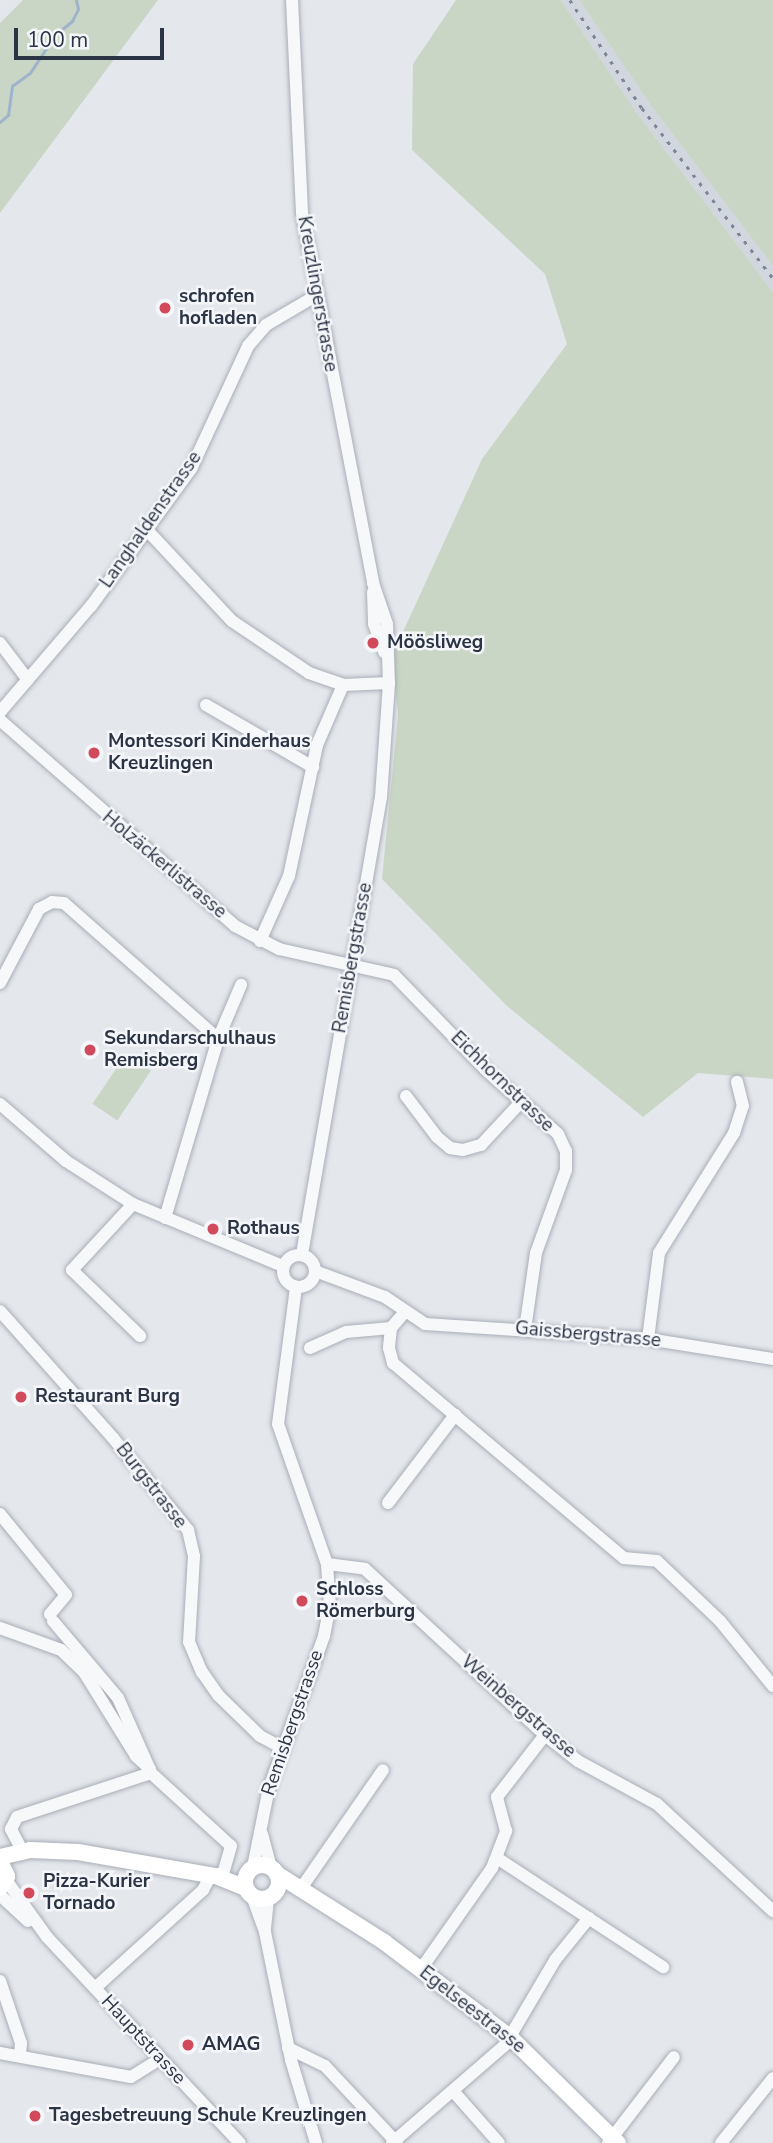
<!DOCTYPE html>
<html>
<head>
<meta charset="utf-8">
<style>
	body { margin:0 }
	#map { position:relative; width:773px; height:2143px; overflow:hidden; background:#e4e7ec; font-family:"Nunito Sans",sans-serif }
	div>[style] { position:absolute }
	.built>* { inset:0; background:#d2d6de }
	.green>* { inset:0; background:#c9d6c5; transform-origin:0 0 }
	.stream>* { height:2.5px; margin:-1.25px; padding:0 1.25px; transform-origin:1.25px; border-radius:1.25px; background:#9fb4cc }
	.roads { filter:drop-shadow(0 0 2px #a9aeb7) drop-shadow(0 0 2px #a9aeb7) }
	.minor>* { height:12px; margin:-6px; padding:0 6px; transform-origin:6px; border-radius:6px; background:#f7f8fa }
	.minor>.ring { margin:-6px; padding:0; box-sizing:content-box; background:none; border:12px solid #f7f8fa; border-radius:50% }
	.major>* { height:16px; margin:-8px; padding:0 8px; transform-origin:8px; border-radius:8px; background:#fff }
	.major>.ring { margin:-8px; padding:0; box-sizing:content-box; background:none; border:16px solid #fff; border-radius:50% }
	.rail>* { height:2.5px; margin-top:-1.25px; transform-origin:0; background:repeating-linear-gradient(90deg,#7d8696 0 3.5px,transparent 0 10.5px) }
	.dots>* { width:19px; height:19px; translate:-50% -50%; box-sizing:border-box; border:4px solid #f4f6f9; border-radius:50% }
	span { translate:-50% -50%; white-space:nowrap; text-align:center; line-height:1.15; -webkit-text-stroke:5px #f4f6f9; paint-order:stroke }
	.street-label { font-size:19px; color:#2b3445 }
	.poi-label { font-size:19px; color:#2b3445; font-weight:700 }
	.left { translate:0 -50%; text-align:left }
	.scale { position:absolute; left:14px; top:28px; width:150px; height:32px; box-sizing:border-box; border:4px solid #2b3445; border-top:0; padding-left:9px; font-size:21px; line-height:24px; white-space:nowrap; color:#2b3445; -webkit-text-stroke:5px #f4f6f9; paint-order:stroke }
</style>
</head>
<body>
<div id="map">
	<div class="built">
		<i style="clip-path:polygon(561px 0,579px 0,652px 107px,773px 266px,773px 292px,636px 112px)"></i>
	</div>
	<div class="green">
		<i style="clip-path:polygon(23px 0,158px 0,0 213px,0 23px)"></i>
		<i style="clip-path:polygon(456px 0,561px 0,636px 112px,773px 292px,773px 1079px,698px 1073px,643px 1117px,507px 1006px,382px 879px,398px 715px,392px 656px,482px 459px,567px 344px,545px 274px,412px 150px,413px 64px)"></i>
		<i style="clip-path:polygon(579px 0,773px 0,773px 266px,652px 107px)"></i>
		<i style="left:126px;top:1054px;width:30px;height:60px;rotate:34deg"></i>
	</div>
	<div class="stream">
		<i style="left:0;top:122px;width:11px;rotate:-41deg"></i>
		<i style="left:8px;top:115px;width:29px;rotate:-82deg"></i>
		<i style="left:12px;top:86px;width:22px;rotate:-36deg"></i>
		<i style="left:30px;top:73px;width:45px;rotate:-56.7deg"></i>
		<i style="left:55px;top:35px;width:22px;rotate:-39deg"></i>
		<i style="left:72px;top:21px;width:13px;rotate:-63deg"></i>
		<i style="left:78px;top:9px;width:9px;rotate:-103deg"></i>
	</div>
	<div class="roads">
		<div class="minor">
			<i style="left:292px;top:0;width:213px;rotate:87.3deg"></i>
			<i style="left:302px;top:213px;width:377px;rotate:79.1deg"></i>
			<i style="left:373px;top:583px;width:43px;rotate:71.1deg"></i>
			<i style="left:387px;top:624px;width:59px;rotate:88.1deg"></i>
			<i style="left:389px;top:683px;width:114px;rotate:94deg"></i>
			<i style="left:381px;top:797px;width:465px;rotate:99.8deg"></i>
			<i style="left:148px;top:531px;width:123px;rotate:47deg"></i>
			<i style="left:232px;top:621px;width:93px;rotate:34deg"></i>
			<i style="left:309px;top:673px;width:36px;rotate:19deg"></i>
			<i style="left:343px;top:685px;width:46px;rotate:-2.5deg"></i>
			<i style="left:373px;top:592px;width:32px;rotate:88deg"></i>
			<i style="left:374px;top:624px;width:30px;rotate:70deg"></i>
			<i style="left:0;top:643px;width:46px;rotate:52.9deg"></i>
			<i style="left:206px;top:705px;width:124px;rotate:30.1deg"></i>
			<i style="left:0;top:712px;width:140px;rotate:-49.4deg"></i>
			<i style="left:91px;top:606px;width:170px;rotate:-53.9deg"></i>
			<i style="left:191px;top:469px;width:136px;rotate:-65.1deg"></i>
			<i style="left:248px;top:346px;width:28px;rotate:-49deg"></i>
			<i style="left:266px;top:325px;width:59px;rotate:-30.5deg"></i>
			<i style="left:0;top:720px;width:313px;rotate:41.2deg"></i>
			<i style="left:235px;top:926px;width:50px;rotate:27.6deg"></i>
			<i style="left:279px;top:949px;width:118px;rotate:12.7deg"></i>
			<i style="left:394px;top:975px;width:132px;rotate:45.9deg"></i>
			<i style="left:486px;top:1070px;width:96px;rotate:41.6deg"></i>
			<i style="left:558px;top:1134px;width:19px;rotate:65deg"></i>
			<i style="left:566px;top:1151px;width:19px;rotate:90deg"></i>
			<i style="left:566px;top:1170px;width:88px;rotate:109.9deg"></i>
			<i style="left:536px;top:1253px;width:77px;rotate:98.2deg"></i>
			<i style="left:260px;top:941px;width:71px;rotate:-66deg"></i>
			<i style="left:289px;top:876px;width:134px;rotate:-77.9deg"></i>
			<i style="left:317px;top:745px;width:65px;rotate:-66.6deg"></i>
			<i style="left:0;top:983px;width:84px;rotate:-62.2deg"></i>
			<i style="left:39px;top:909px;width:15px;rotate:-28deg"></i>
			<i style="left:52px;top:902px;width:12px;rotate:5deg"></i>
			<i style="left:64px;top:903px;width:205px;rotate:41.4deg"></i>
			<i style="left:406px;top:1096px;width:51px;rotate:52.9deg"></i>
			<i style="left:437px;top:1137px;width:17px;rotate:40deg"></i>
			<i style="left:450px;top:1148px;width:13px;rotate:9deg"></i>
			<i style="left:463px;top:1150px;width:19px;rotate:-16deg"></i>
			<i style="left:481px;top:1145px;width:57px;rotate:-47.1deg"></i>
			<i style="left:0;top:1104px;width:87px;rotate:40.8deg"></i>
			<i style="left:66px;top:1161px;width:80px;rotate:32.7deg"></i>
			<i style="left:133px;top:1204px;width:162px;rotate:22.5deg"></i>
			<i style="left:133px;top:1204px;width:90px;rotate:132.7deg"></i>
			<i style="left:72px;top:1270px;width:95px;rotate:44.1deg"></i>
			<i style="left:165px;top:1218px;width:187px;rotate:-73.5deg"></i>
			<i style="left:218px;top:1039px;width:59px;rotate:-66.9deg"></i>
			<i class="ring" style="left:283px;top:1255px;width:20px;height:20px"></i>
			<i style="left:315px;top:1271px;width:75px;rotate:20.4deg"></i>
			<i style="left:385px;top:1297px;width:48px;rotate:34deg"></i>
			<i style="left:425px;top:1324px;width:224px;rotate:3.8deg"></i>
			<i style="left:648px;top:1339px;width:127px;rotate:9.1deg"></i>
			<i style="left:0;top:1311px;width:170px;rotate:48.3deg"></i>
			<i style="left:113px;top:1438px;width:119px;rotate:50.8deg"></i>
			<i style="left:188px;top:1530px;width:27px;rotate:77deg"></i>
			<i style="left:194px;top:1556px;width:86px;rotate:93.3deg"></i>
			<i style="left:189px;top:1642px;width:33px;rotate:67deg"></i>
			<i style="left:202px;top:1672px;width:29px;rotate:55deg"></i>
			<i style="left:219px;top:1696px;width:57px;rotate:44.3deg"></i>
			<i style="left:260px;top:1736px;width:26px;rotate:28deg"></i>
			<i style="left:391px;top:1328px;width:20px;rotate:96deg"></i>
			<i style="left:389px;top:1348px;width:16px;rotate:75deg"></i>
			<i style="left:393px;top:1363px;width:302px;rotate:40.2deg"></i>
			<i style="left:624px;top:1558px;width:33px;rotate:5deg"></i>
			<i style="left:657px;top:1561px;width:87px;rotate:43.6deg"></i>
			<i style="left:720px;top:1621px;width:84px;rotate:50.8deg"></i>
			<i style="left:648px;top:1339px;width:87px;rotate:-82.7deg"></i>
			<i style="left:659px;top:1253px;width:142px;rotate:-58deg"></i>
			<i style="left:734px;top:1133px;width:28px;rotate:-72deg"></i>
			<i style="left:743px;top:1106px;width:25px;rotate:-104deg"></i>
			<i style="left:310px;top:1348px;width:39px;rotate:-24deg"></i>
			<i style="left:346px;top:1332px;width:45px;rotate:-5.1deg"></i>
			<i style="left:391px;top:1328px;width:20px;rotate:-49deg"></i>
			<i style="left:388px;top:1503px;width:111px;rotate:-52.7deg"></i>
			<i style="left:0;top:1514px;width:104px;rotate:50.8deg"></i>
			<i style="left:66px;top:1595px;width:25px;rotate:130deg"></i>
			<i style="left:327px;top:1564px;width:38px;rotate:7deg"></i>
			<i style="left:365px;top:1569px;width:245px;rotate:42.7deg"></i>
			<i style="left:545px;top:1735px;width:42px;rotate:38.2deg"></i>
			<i style="left:578px;top:1761px;width:90px;rotate:28.6deg"></i>
			<i style="left:657px;top:1804px;width:158px;rotate:42.7deg"></i>
			<i style="left:53px;top:1621px;width:101px;rotate:49.8deg"></i>
			<i style="left:118px;top:1698px;width:79px;rotate:66deg"></i>
			<i style="left:0;top:1628px;width:65px;rotate:19.8deg"></i>
			<i style="left:61px;top:1650px;width:32px;rotate:44deg"></i>
			<i style="left:84px;top:1672px;width:99px;rotate:58.2deg"></i>
			<i style="left:136px;top:1756px;width:19px;rotate:43deg"></i>
			<i style="left:262px;top:1834px;width:34px;rotate:75deg"></i>
			<i style="left:23px;top:1852px;width:26px;rotate:-118deg"></i>
			<i style="left:11px;top:1829px;width:13px;rotate:-63deg"></i>
			<i style="left:17px;top:1817px;width:141px;rotate:-18.2deg"></i>
			<i style="left:151px;top:1773px;width:108px;rotate:42.4deg"></i>
			<i style="left:231px;top:1846px;width:29px;rotate:106deg"></i>
			<i style="left:497px;top:1858px;width:199px;rotate:33.3deg"></i>
			<i style="left:253px;top:1867px;width:81px;rotate:-78.6deg"></i>
			<i style="left:269px;top:1788px;width:162px;rotate:-70.1deg"></i>
			<i style="left:324px;top:1636px;width:31px;rotate:-79deg"></i>
			<i style="left:330px;top:1606px;width:42px;rotate:-94.1deg"></i>
			<i style="left:327px;top:1564px;width:148px;rotate:-109.3deg"></i>
			<i style="left:278px;top:1424px;width:138px;rotate:-82.5deg"></i>
			<i style="left:6px;top:1880px;width:70px;rotate:54.3deg"></i>
			<i style="left:47px;top:1937px;width:282px;rotate:46.9deg"></i>
			<i style="left:302px;top:1887px;width:142px;rotate:-55.3deg"></i>
			<i style="left:0;top:1895px;width:38px;rotate:43deg"></i>
			<i style="left:252px;top:1896px;width:38px;rotate:70deg"></i>
			<i style="left:265px;top:1932px;width:131px;rotate:78.5deg"></i>
			<i style="left:291px;top:2060px;width:87px;rotate:73.2deg"></i>
			<i style="left:265px;top:1928px;width:30px;rotate:-84deg"></i>
			<i style="left:421px;top:1969px;width:123px;rotate:-54.9deg"></i>
			<i style="left:492px;top:1868px;width:40px;rotate:-69deg"></i>
			<i style="left:506px;top:1831px;width:35px;rotate:-105deg"></i>
			<i style="left:497px;top:1797px;width:78px;rotate:-52.3deg"></i>
			<i style="left:0;top:1981px;width:65px;rotate:71.3deg"></i>
			<i style="left:21px;top:2043px;width:11px;rotate:95deg"></i>
			<i style="left:95px;top:1988px;width:146px;rotate:-42.2deg"></i>
			<i style="left:203px;top:1890px;width:17px;rotate:-62deg"></i>
			<i style="left:288px;top:2048px;width:41px;rotate:25.9deg"></i>
			<i style="left:325px;top:2066px;width:105px;rotate:46.9deg"></i>
			<i style="left:0;top:2053px;width:133px;rotate:10.4deg"></i>
			<i style="left:131px;top:2077px;width:34px;rotate:-32deg"></i>
			<i style="left:453px;top:2091px;width:69px;rotate:48.5deg"></i>
			<i style="left:392px;top:2143px;width:150px;rotate:-40.9deg"></i>
			<i style="left:505px;top:2045px;width:99px;rotate:-59.5deg"></i>
			<i style="left:555px;top:1960px;width:54px;rotate:-51deg"></i>
			<i style="left:608px;top:2143px;width:108px;rotate:-52.5deg"></i>
			<i style="left:721px;top:2143px;width:83px;rotate:-51.3deg"></i>
		</div>
		<div class="major">
			<i style="left:0;top:1857px;width:31px;rotate:-13deg"></i>
			<i style="left:30px;top:1850px;width:48px;rotate:2.4deg"></i>
			<i style="left:78px;top:1852px;width:140px;rotate:9.9deg"></i>
			<i style="left:216px;top:1876px;width:32px;rotate:22deg"></i>
			<i style="left:0;top:1861px;width:17px;rotate:65deg"></i>
			<i style="left:7px;top:1876px;width:14px;rotate:120deg"></i>
			<i class="ring" style="left:245px;top:1865px;width:18px;height:18px"></i>
			<i style="left:277px;top:1874px;width:127px;rotate:32.4deg"></i>
			<i style="left:384px;top:1942px;width:159px;rotate:37.1deg"></i>
			<i style="left:511px;top:2038px;width:150px;rotate:44.5deg"></i>
		</div>
	</div>
	<div class="rail">
		<i style="left:570px;top:0;width:130px;rotate:56.3deg"></i>
		<i style="left:642px;top:108px;width:215px;rotate:52.4deg"></i>
	</div>
	<div class="dots">
		<i style="left:165px;top:308px;background:#d1495b"></i>
		<i style="left:373px;top:643px;background:#d1495b"></i>
		<i style="left:94px;top:753px;background:#d1495b"></i>
		<i style="left:90px;top:1050px;background:#d1495b"></i>
		<i style="left:213px;top:1229px;background:#d1495b"></i>
		<i style="left:21px;top:1397px;background:#d1495b"></i>
		<i style="left:302px;top:1601px;background:#d1495b"></i>
		<i style="left:29px;top:1893px;background:#d1495b"></i>
		<i style="left:188px;top:2045px;background:#d1495b"></i>
		<i style="left:35px;top:2116px;background:#d1495b"></i>
	</div>
	<div class="street-label">
		<span style="left:317px;top:294px;rotate:80deg">Kreuzlingerstrasse</span>
		<span style="left:151px;top:520px;rotate:-55deg">Langhaldenstrasse</span>
		<span style="left:164px;top:865px;rotate:40deg">Holzäckerlistrasse</span>
		<span style="left:353px;top:958px;rotate:-80deg">Remisbergstrasse</span>
		<span style="left:502px;top:1082px;rotate:44deg">Eichhornstrasse</span>
		<span style="left:588px;top:1335px;rotate:5deg">Gaissbergstrasse</span>
		<span style="left:151px;top:1486px;rotate:52deg">Burgstrasse</span>
		<span style="left:518px;top:1707px;rotate:41deg">Weinbergstrasse</span>
		<span style="left:293px;top:1723px;rotate:-71deg">Remisbergstrasse</span>
		<span style="left:472px;top:2010px;rotate:38deg">Egelseestrasse</span>
		<span style="left:143px;top:2040px;rotate:47deg">Hauptstrasse</span>
	</div>
	<div class="poi-label">
		<span class="left" style="left:179px;top:308px">schrofen<br>hofladen</span>
		<span class="left" style="left:387px;top:643px">Möösliweg</span>
		<span class="left" style="left:108px;top:753px">Montessori Kinderhaus<br>Kreuzlingen</span>
		<span class="left" style="left:104px;top:1050px">Sekundarschulhaus<br>Remisberg</span>
		<span class="left" style="left:227px;top:1229px">Rothaus</span>
		<span class="left" style="left:35px;top:1397px">Restaurant Burg</span>
		<span class="left" style="left:316px;top:1601px">Schloss<br>Römerburg</span>
		<span class="left" style="left:43px;top:1893px">Pizza-Kurier<br>Tornado</span>
		<span class="left" style="left:202px;top:2045px">AMAG</span>
		<span class="left" style="left:49px;top:2116px">Tagesbetreuung Schule Kreuzlingen</span>
	</div>
	<div class="scale">100 m</div>
</div>
</body>
</html>
